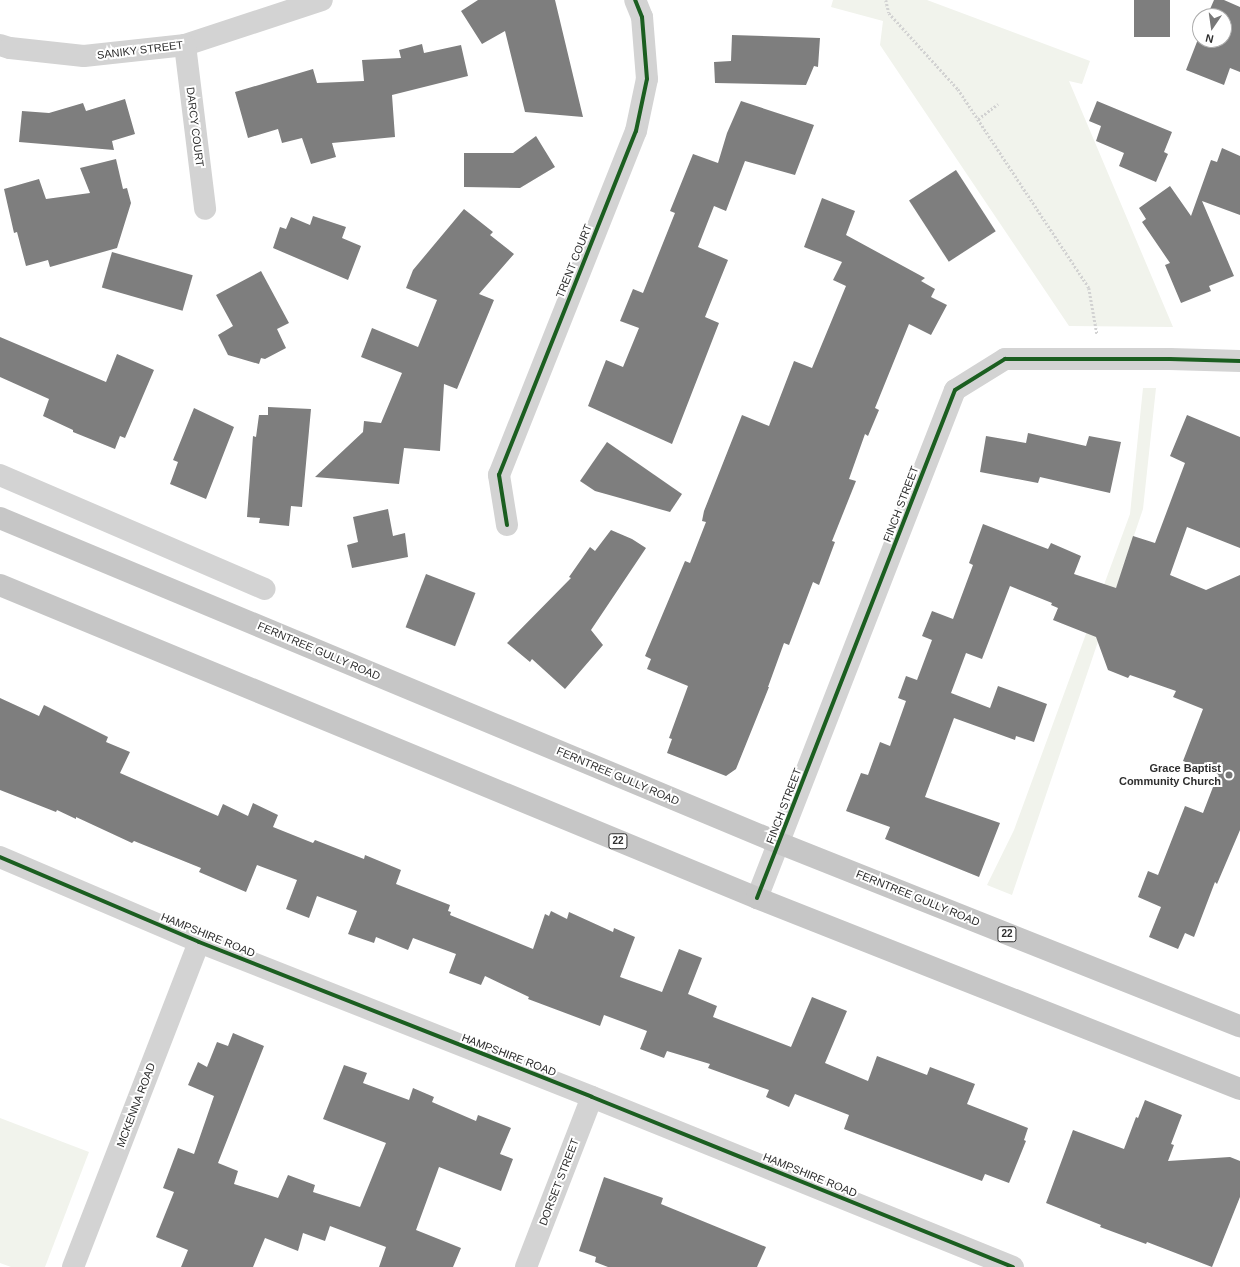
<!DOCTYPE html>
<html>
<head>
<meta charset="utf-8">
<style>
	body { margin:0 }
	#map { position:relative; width:1240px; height:1267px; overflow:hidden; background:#fff; font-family:Arial,sans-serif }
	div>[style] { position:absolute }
	.green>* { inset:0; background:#f1f3ec }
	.building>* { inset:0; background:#7e7e7e; transform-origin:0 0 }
	.path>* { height:2.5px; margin-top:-1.25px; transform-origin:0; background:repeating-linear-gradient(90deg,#d2d2d2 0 2px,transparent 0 4px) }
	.minor>* { height:22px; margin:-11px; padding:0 11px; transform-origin:11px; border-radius:11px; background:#d3d3d3 }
	.primary>* { height:22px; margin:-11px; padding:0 11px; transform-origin:11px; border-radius:11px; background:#c6c6c6 }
	.cycleway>* { height:4px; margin:-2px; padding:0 2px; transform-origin:2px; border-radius:2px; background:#1b5e20 }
	.dots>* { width:11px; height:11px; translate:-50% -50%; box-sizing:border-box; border:2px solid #fff; border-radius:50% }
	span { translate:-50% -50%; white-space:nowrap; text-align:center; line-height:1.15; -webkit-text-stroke:4px #fff; paint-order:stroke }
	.shield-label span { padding:1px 3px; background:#fff; border:1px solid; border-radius:3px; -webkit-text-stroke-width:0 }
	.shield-label { font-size:10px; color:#2e2e2e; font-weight:700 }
	.street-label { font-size:11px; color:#2e2e2e }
	.poi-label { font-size:11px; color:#2e2e2e; font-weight:700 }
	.right { translate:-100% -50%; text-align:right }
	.north { position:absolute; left:1192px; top:8px; width:40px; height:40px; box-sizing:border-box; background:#fff; border:1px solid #ababab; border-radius:50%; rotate:193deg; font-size:11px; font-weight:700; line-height:16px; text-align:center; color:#2e2e2e }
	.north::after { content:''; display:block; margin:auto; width:14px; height:18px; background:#777; clip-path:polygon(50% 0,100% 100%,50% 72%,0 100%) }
</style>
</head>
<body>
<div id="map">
	<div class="green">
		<i style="clip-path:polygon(833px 0,927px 0,1090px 61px,1082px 84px,1069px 81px,1173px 327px,1069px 326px,880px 45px,883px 21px,831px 7px)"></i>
		<i style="clip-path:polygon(1143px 388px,1156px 388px,1143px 509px,1012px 895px,987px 885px,1014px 830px,1130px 514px)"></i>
		<i style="clip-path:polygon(0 1118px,89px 1152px,45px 1267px,11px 1267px,0 1263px)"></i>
	</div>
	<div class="building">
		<i style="clip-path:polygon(478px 0,555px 0,583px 117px,525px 112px,505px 31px,482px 44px,461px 11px)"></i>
		<i style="left:1134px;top:0;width:36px;height:37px"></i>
		<i style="clip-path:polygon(1214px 0,1224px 0,1240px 7px,1240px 72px,1230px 68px,1224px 85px,1186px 70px,1200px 34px,1200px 40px,1224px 40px,1224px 16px,1207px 16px)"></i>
		<i style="clip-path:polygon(732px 35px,820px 38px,818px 67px,814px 66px,806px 85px,715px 83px,714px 62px,731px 61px)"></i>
		<i style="clip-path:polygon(422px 44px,424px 53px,461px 45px,468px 76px,392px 95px,395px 137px,332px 143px,336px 157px,311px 164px,302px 138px,282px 143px,278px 129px,248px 138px,235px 92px,313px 69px,317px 83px,364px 81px,362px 60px,401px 58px,399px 50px)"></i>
		<i style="clip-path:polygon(125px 99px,135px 134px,112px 141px,114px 150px,19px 142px,22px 111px,49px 113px,83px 103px,86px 111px)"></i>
		<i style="clip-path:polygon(741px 101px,814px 125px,795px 175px,745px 161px,726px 211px,714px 206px,698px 247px,728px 260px,705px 317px,719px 323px,672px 444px,588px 406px,606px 360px,623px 367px,639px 328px,620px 321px,633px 289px,643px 293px,675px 213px,670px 211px,693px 154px,718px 163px,727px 133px)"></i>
		<i style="clip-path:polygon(1097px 101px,1172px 132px,1164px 152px,1168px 154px,1156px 182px,1119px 166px,1124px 153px,1096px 141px,1101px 126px,1089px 121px)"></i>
		<i style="clip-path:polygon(536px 136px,555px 167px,520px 188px,464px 187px,464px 153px,513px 153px)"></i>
		<i style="clip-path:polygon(1222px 148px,1240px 156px,1240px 215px,1202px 201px,1234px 276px,1209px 286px,1211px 291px,1181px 303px,1165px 265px,1170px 263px,1142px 222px,1146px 219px,1139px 208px,1170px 186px,1191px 216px,1211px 160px,1217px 162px)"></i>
		<i style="clip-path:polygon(116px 159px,123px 189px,127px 188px,131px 203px,117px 248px,50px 267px,48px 260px,26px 266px,17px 232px,14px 233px,4px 189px,39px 179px,46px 199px,90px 193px,80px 168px)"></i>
		<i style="left:956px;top:170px;width:73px;height:56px;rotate:57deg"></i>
		<i style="clip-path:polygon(822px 198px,855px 211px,846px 235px,925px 278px,921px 281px,935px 289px,931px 297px,947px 305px,931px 335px,909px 324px,875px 408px,879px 410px,868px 436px,865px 434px,849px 479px,856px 481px,832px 541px,835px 542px,819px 585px,813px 582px,789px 645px,784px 643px,768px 687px,769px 687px,736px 769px,726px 776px,667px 753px,672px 739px,669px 738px,688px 686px,647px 669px,651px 659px,645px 656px,685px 561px,690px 563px,706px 522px,702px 521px,704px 511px,742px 415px,769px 426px,794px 361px,812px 368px,846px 286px,833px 280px,842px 262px,804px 247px)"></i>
		<i style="clip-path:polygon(464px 209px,493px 232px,490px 235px,514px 254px,479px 294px,494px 300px,457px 389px,444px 384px,440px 451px,404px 448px,399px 484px,315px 477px,363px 432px,364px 421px,381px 423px,402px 373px,361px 357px,372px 328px,418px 347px,437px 300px,406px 288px,413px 270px)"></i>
		<i style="clip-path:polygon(313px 216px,346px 227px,342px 238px,361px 246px,348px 280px,273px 248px,280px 227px,286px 229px,291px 217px,310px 225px)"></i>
		<i style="left:112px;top:252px;width:84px;height:37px;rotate:16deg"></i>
		<i style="clip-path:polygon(261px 271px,289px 323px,277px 329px,286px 348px,265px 359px,261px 358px,259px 364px,228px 355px,218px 335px,233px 326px,216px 295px)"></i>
		<i style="clip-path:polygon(0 337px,106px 382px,117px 354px,154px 370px,125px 438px,120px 436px,115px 449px,73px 432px,73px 430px,43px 416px,49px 399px,0 377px)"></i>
		<i style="clip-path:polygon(268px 407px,311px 409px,302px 507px,291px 506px,289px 526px,259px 523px,260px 518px,247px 517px,253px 436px,256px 437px,259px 415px,268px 415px)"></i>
		<i style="clip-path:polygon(194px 408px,234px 427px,206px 499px,170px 484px,178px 462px,173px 460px)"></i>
		<i style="clip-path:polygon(1187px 415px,1240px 437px,1240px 548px,1187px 527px,1170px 575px,1206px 590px,1240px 575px,1240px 830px,1217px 884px,1215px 882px,1194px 937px,1185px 933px,1178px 949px,1149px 937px,1161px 907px,1138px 897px,1148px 871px,1158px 875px,1185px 806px,1203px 813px,1218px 774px,1183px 761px,1203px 709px,1173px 697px,1176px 691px,1130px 675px,1128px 678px,1108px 670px,1096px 637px,1053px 620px,1058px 608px,1051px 605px,1052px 603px,1010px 586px,982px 659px,966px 653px,951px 693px,990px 708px,998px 686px,1047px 704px,1034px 742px,1016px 736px,1015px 740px,954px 718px,925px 797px,1000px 823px,979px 877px,885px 839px,890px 827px,846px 811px,861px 773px,868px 775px,880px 742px,890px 746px,906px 701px,898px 698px,906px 676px,917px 680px,932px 640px,922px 636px,932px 611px,953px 619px,973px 565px,969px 563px,983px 524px,1048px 549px,1051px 543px,1081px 556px,1074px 574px,1116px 588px,1133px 536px,1155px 543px,1185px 463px,1170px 456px)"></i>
		<i style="clip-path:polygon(1028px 433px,1086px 446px,1089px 436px,1121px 442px,1110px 493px,1040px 477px,1038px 483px,980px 472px,986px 436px,1026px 443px)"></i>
		<i style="clip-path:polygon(607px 442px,682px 494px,670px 512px,595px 491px,580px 481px)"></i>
		<i style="clip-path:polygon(388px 509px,393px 536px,405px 533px,408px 557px,352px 568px,347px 545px,358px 542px,353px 517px)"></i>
		<i style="clip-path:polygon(611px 530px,632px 539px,646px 548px,591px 630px,603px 645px,565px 689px,532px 659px,530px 662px,507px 643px,571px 578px,569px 577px,590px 547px,595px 551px)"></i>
		<i style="left:426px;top:574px;width:53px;height:57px;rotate:21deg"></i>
		<i style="clip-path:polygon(0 698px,39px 716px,44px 705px,108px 737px,106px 742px,130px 752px,120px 773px,218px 816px,223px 804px,248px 816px,253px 803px,278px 815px,273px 827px,313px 843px,315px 840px,364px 859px,365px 855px,401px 870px,396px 884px,450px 905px,448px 911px,451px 912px,450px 915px,533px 949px,545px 914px,549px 916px,551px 911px,567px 919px,569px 912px,613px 932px,614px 928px,635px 937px,620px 977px,662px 992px,679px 949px,702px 958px,688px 994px,717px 1006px,713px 1017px,791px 1047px,812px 997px,847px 1011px,825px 1063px,868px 1081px,877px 1056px,927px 1075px,930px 1067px,975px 1084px,967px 1104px,1028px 1128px,1024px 1140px,1026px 1141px,1009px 1183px,985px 1174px,982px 1181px,844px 1129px,849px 1115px,795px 1094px,789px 1107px,766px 1097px,769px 1090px,708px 1068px,710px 1064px,667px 1051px,664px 1058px,640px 1049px,647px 1031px,604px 1015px,600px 1026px,528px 999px,529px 997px,485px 976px,481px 985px,449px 973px,456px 954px,413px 938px,408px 950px,376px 937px,374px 943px,348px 934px,357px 911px,317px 896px,309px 918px,286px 909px,297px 880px,257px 865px,246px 892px,199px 872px,201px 868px,134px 841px,132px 843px,76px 817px,76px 819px,57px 810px,56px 812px,0 790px)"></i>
		<i style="clip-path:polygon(233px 1033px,264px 1046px,218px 1163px,238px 1171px,234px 1184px,278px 1198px,288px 1175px,315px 1185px,313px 1192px,360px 1207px,386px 1143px,323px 1119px,344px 1065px,367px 1073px,363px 1083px,409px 1100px,413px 1088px,434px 1097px,432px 1102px,476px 1121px,478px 1115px,511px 1128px,500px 1154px,513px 1159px,501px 1191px,439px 1167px,416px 1230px,461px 1248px,453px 1267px,379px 1267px,386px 1247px,330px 1226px,325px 1241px,303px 1233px,298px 1251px,265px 1238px,253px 1267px,181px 1267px,188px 1250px,156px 1237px,174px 1192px,163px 1188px,178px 1148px,194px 1154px,214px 1096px,188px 1085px,198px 1062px,207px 1067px,217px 1042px,228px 1046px)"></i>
		<i style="clip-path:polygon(1145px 1100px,1182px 1115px,1171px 1144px,1174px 1145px,1168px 1161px,1230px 1157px,1240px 1161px,1240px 1197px,1212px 1267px,1147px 1242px,1146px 1244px,1100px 1227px,1101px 1225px,1046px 1203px,1073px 1130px,1124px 1149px,1136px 1117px,1138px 1118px)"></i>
		<i style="clip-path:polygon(604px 1177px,663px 1198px,661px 1204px,766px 1247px,757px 1267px,608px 1267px,595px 1262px,596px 1257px,579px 1251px)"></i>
	</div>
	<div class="path">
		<i style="left:886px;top:0;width:13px;rotate:77deg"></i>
		<i style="left:889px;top:13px;width:103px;rotate:47.8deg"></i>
		<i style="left:958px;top:89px;width:238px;rotate:56.6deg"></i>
		<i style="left:1089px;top:288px;width:47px;rotate:80.1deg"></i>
		<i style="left:978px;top:119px;width:25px;rotate:-37deg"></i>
	</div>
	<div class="minor">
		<i style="left:0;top:45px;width:10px;rotate:17deg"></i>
		<i style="left:10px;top:48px;width:74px;rotate:6.2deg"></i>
		<i style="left:84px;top:56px;width:102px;rotate:-6.2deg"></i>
		<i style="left:185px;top:45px;width:144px;rotate:-18.2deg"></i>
		<i style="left:185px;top:45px;width:165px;rotate:83deg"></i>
		<i style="left:0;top:475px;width:288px;rotate:23.3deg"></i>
		<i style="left:507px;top:525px;width:51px;rotate:-99.1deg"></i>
		<i style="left:499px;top:475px;width:370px;rotate:-68.3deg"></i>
		<i style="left:636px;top:131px;width:53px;rotate:-78.1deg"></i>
		<i style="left:647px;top:79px;width:62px;rotate:-94.6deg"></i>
		<i style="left:642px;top:17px;width:18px;rotate:-112deg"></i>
		<i style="left:0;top:857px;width:216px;rotate:23.1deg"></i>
		<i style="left:199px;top:942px;width:422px;rotate:21.5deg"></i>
		<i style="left:592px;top:1097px;width:454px;rotate:22deg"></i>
		<i style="left:757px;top:898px;width:545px;rotate:-68.71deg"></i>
		<i style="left:955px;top:390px;width:59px;rotate:-31.8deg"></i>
		<i style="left:1005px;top:359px;width:165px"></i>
		<i style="left:1170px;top:359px;width:70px;rotate:1.6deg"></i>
		<i style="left:73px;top:1267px;width:349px;rotate:-68.8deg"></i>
		<i style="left:526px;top:1267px;width:182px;rotate:-68.8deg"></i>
	</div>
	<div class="primary">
		<i style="left:0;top:518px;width:844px;rotate:22.65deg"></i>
		<i style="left:779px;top:843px;width:496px;rotate:21.7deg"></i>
		<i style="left:0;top:585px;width:819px;rotate:22.46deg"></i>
		<i style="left:757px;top:898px;width:519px;rotate:21.58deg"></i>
	</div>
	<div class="cycleway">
		<i style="left:507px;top:525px;width:51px;rotate:-99.1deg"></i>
		<i style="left:499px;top:475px;width:370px;rotate:-68.3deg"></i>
		<i style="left:636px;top:131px;width:53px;rotate:-78.1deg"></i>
		<i style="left:647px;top:79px;width:62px;rotate:-94.6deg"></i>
		<i style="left:642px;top:17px;width:18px;rotate:-112deg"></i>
		<i style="left:0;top:857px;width:216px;rotate:23.1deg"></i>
		<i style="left:199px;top:942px;width:422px;rotate:21.5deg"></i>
		<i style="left:592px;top:1097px;width:454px;rotate:22deg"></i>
		<i style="left:757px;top:898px;width:545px;rotate:-68.71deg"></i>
		<i style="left:955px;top:390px;width:59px;rotate:-31.8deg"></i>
		<i style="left:1005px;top:359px;width:165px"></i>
		<i style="left:1170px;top:359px;width:70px;rotate:1.6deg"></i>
	</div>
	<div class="dots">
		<i style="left:1229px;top:775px;background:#777"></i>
	</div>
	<div class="shield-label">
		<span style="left:618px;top:841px">22</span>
		<span style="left:1007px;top:934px">22</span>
	</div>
	<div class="street-label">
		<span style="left:140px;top:50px;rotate:-7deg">SANIKY STREET</span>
		<span style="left:195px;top:127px;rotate:83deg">DARCY COURT</span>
		<span style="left:574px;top:261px;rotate:-68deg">TRENT COURT</span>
		<span style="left:901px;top:504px;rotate:-69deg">FINCH STREET</span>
		<span style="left:319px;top:651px;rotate:23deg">FERNTREE GULLY ROAD</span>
		<span style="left:618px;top:776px;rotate:23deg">FERNTREE GULLY ROAD</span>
		<span style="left:784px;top:806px;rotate:-69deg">FINCH STREET</span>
		<span style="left:918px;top:898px;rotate:22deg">FERNTREE GULLY ROAD</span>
		<span style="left:208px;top:935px;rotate:22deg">HAMPSHIRE ROAD</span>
		<span style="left:509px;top:1055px;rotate:21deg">HAMPSHIRE ROAD</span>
		<span style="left:136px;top:1105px;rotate:-69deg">MCKENNA ROAD</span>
		<span style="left:810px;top:1175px;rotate:22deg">HAMPSHIRE ROAD</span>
		<span style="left:559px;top:1182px;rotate:-69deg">DORSET STREET</span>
	</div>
	<div class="poi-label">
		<span class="right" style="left:1221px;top:775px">Grace Baptist<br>Community Church</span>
	</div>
	<div class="north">N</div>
</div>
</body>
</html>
